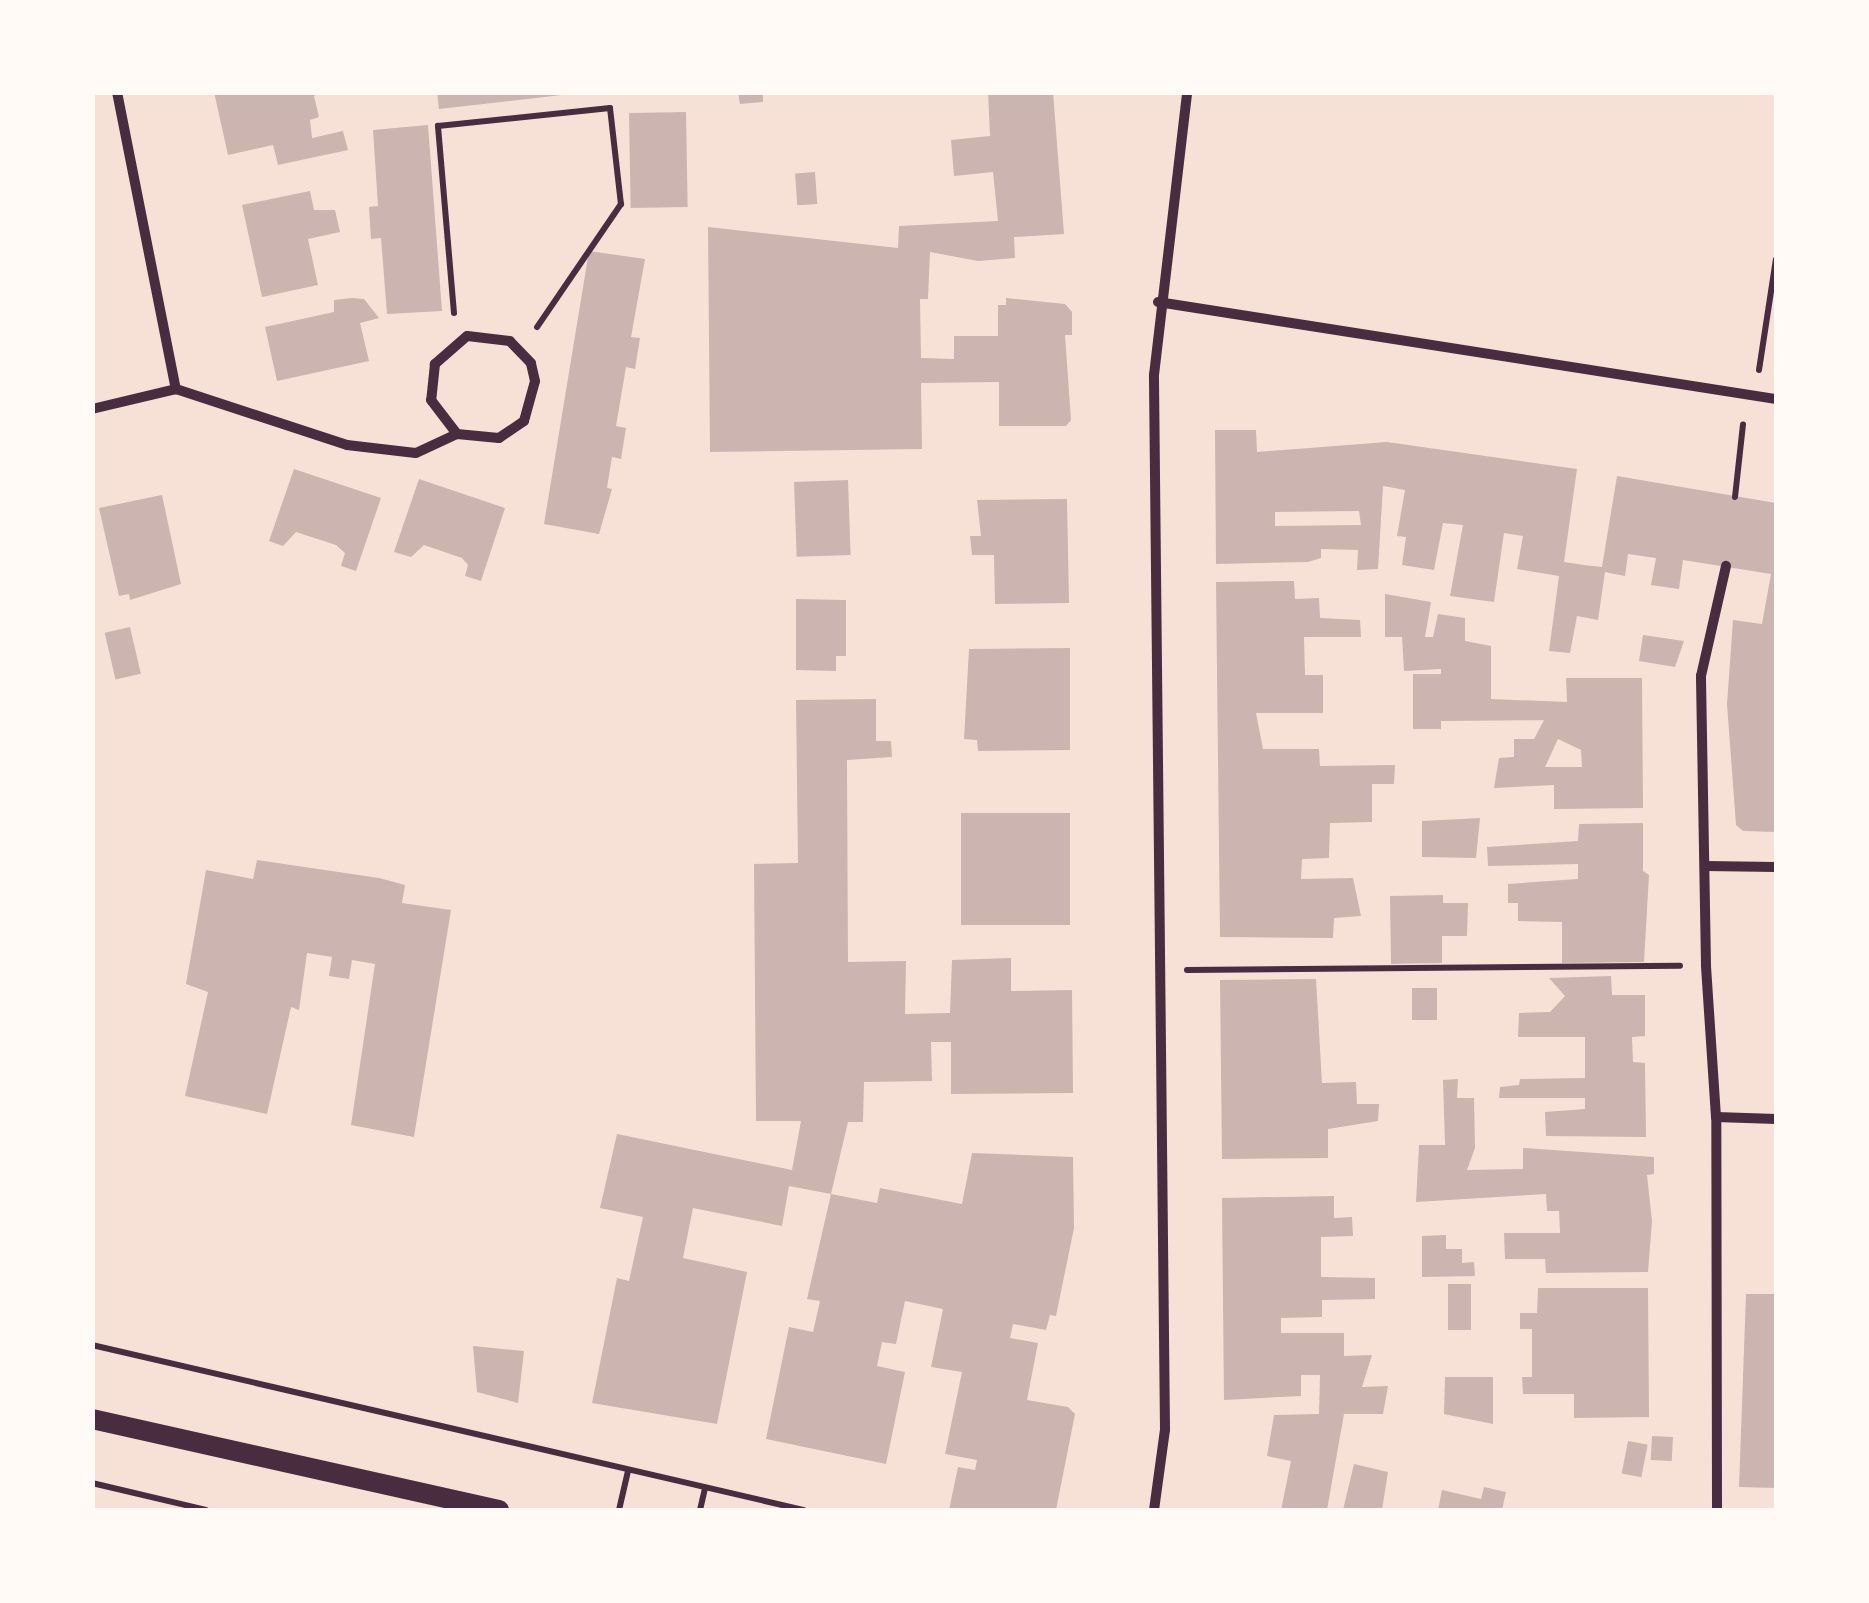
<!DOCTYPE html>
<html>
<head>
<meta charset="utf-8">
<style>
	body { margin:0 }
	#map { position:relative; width:1869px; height:1603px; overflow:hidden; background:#f7e1d7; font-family:"Nunito Sans",sans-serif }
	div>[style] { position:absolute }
	.building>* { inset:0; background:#ccb4b1; transform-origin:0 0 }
	.path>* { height:6px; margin:-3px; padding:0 3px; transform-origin:3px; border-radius:3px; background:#4a2c40 }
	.minor>* { height:10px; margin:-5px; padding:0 5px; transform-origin:5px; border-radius:5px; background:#4a2c40 }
	.secondary>* { height:20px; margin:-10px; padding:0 10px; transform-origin:10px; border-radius:10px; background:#4a2c40 }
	span { translate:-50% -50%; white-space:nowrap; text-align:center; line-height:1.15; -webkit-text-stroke:10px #fffaf5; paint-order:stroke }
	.frame { position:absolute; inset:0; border:95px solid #fffaf5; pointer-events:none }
</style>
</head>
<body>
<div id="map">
	<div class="building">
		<i style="clip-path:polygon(214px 92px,320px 92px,314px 96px,319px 117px,310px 120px,312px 138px,343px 131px,348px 150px,278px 165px,273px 145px,228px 155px)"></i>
		<i style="clip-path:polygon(437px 92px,561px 92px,562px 95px,439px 109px)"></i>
		<i style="clip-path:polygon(738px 92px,763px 92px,763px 102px,740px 104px)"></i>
		<i style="clip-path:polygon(988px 92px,1053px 92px,1064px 234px,1014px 237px,1015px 258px,978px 261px,930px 252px,928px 299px,920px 299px,921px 358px,954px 359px,954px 336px,998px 336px,998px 305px,1006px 305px,1006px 298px,1065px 304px,1072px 312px,1072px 335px,1065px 335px,1071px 420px,1066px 426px,999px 426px,999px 382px,921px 383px,922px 449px,710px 452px,708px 227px,898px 248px,899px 226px,998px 221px,993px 172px,954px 176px,951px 140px,990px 136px)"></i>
		<i style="left:686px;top:112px;width:95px;height:57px;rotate:89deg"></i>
		<i style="clip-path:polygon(428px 125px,442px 311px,387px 314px,381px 238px,371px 239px,369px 207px,378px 206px,373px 130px)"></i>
		<i style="left:815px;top:172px;width:32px;height:20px;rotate:86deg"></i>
		<i style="clip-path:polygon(310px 191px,314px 210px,335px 210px,340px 232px,308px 239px,318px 285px,262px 297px,242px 205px)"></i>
		<i style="clip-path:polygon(589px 251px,645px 259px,631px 337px,640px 338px,635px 369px,626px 367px,616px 426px,626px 428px,621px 459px,612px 457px,607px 488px,612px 489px,599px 534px,544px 524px)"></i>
		<i style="clip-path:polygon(352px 298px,364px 299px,379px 318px,360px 323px,369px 361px,277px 381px,265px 327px,334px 312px,334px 300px)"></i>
		<i style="clip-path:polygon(evenodd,1215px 430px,1256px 430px,1257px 452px,1387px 442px,1577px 469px,1564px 562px,1584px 565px,1602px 567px,1617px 476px,1776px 503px,1776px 832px,1743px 831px,1736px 825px,1727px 704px,1733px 620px,1762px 624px,1771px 574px,1683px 560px,1679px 589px,1651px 585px,1656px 558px,1628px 554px,1625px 576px,1605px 572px,1598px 620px,1577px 616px,1570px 653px,1549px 651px,1559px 576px,1517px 569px,1523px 536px,1504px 533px,1494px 602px,1450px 596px,1463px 525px,1443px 523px,1434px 570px,1402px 565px,1406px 537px,1397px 536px,1405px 490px,1383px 486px,1378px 569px,1357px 570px,1358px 550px,1321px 549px,1321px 558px,1308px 562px,1216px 564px,1215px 430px,1359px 511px,1361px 525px,1275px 526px,1275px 512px,1359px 511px)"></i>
		<i style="clip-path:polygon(294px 469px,381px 498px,356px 571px,341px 566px,345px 553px,336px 545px,296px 532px,283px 546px,269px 541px)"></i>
		<i style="clip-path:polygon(419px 479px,505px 508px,481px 581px,465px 576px,468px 565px,462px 558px,424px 545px,411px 557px,394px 552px)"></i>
		<i style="left:848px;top:480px;width:75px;height:54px;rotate:88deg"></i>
		<i style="clip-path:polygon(162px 495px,181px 584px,130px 600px,129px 594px,119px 596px,99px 508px)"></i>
		<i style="clip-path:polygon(1067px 499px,1069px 603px,995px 604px,994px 555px,972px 555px,970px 536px,981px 536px,977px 500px)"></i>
		<i style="clip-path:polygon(1294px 581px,1295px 599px,1319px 598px,1320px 618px,1360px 620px,1361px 637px,1304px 637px,1305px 675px,1323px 675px,1323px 713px,1256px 713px,1263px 749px,1319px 749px,1320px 766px,1395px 765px,1394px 784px,1372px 784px,1372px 822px,1330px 823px,1329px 858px,1302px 859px,1301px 879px,1353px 878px,1361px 916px,1334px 918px,1333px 938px,1220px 937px,1216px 582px)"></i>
		<i style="clip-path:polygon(evenodd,1385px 594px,1431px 602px,1425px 637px,1433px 637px,1438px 614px,1465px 618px,1465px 641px,1491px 646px,1491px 699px,1567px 702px,1566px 678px,1642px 678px,1643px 808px,1554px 809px,1554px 785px,1494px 788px,1499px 758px,1514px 757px,1514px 739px,1534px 739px,1544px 720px,1441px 721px,1441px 729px,1413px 729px,1413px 674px,1441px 674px,1441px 669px,1404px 671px,1402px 637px,1385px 637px,1385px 594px,1558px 739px,1581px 750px,1582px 767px,1545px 767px,1558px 739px)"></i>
		<i style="clip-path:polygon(796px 599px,846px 600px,846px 656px,836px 656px,836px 671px,796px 670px)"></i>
		<i style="left:130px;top:627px;width:48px;height:26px;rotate:77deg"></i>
		<i style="clip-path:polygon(1643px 635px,1684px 641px,1675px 667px,1639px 661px)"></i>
		<i style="clip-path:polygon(1070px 648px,1070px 750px,978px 751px,977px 740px,964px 739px,969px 649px)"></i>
		<i style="clip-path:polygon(876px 699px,876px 741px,891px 741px,892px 757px,847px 760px,848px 962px,906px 961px,905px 1014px,950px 1013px,952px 960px,1011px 958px,1011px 991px,1072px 990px,1073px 1093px,951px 1094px,951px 1042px,931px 1042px,932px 1081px,864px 1082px,863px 1122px,848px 1122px,831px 1194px,789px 1186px,782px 1226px,693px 1208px,683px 1258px,747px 1272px,717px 1424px,592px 1403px,617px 1278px,629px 1281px,643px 1217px,600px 1208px,617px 1134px,792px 1170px,801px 1121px,756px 1121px,754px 864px,798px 863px,796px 700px)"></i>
		<i style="left:961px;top:813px;width:109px;height:112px"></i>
		<i style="clip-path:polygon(1480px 818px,1476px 858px,1422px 857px,1422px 821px)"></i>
		<i style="clip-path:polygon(1643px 823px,1643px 871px,1649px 875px,1644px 962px,1562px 963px,1562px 922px,1518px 921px,1518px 903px,1508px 903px,1508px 884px,1578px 879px,1578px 864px,1488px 866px,1487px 847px,1578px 841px,1579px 824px)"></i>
		<i style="clip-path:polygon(257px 860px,379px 878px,405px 885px,402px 903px,451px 910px,414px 1137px,351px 1125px,375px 964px,352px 960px,349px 979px,329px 976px,332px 957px,307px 953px,299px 1010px,291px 1007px,267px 1114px,185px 1096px,208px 992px,186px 984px,206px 870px,253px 879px)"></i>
		<i style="clip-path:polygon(1443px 895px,1443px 903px,1468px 903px,1467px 936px,1442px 936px,1442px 963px,1391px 964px,1390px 896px)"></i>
		<i style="clip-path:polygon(1611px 976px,1612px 995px,1645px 995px,1645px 1036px,1632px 1037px,1633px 1062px,1645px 1063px,1646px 1137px,1546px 1136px,1545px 1112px,1585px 1109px,1585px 1098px,1499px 1098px,1500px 1087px,1519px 1085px,1520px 1079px,1585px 1078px,1585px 1037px,1518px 1037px,1519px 1013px,1550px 1012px,1565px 996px,1549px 978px)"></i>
		<i style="clip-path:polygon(1316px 979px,1322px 1083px,1356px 1082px,1357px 1104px,1379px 1104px,1378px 1121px,1328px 1129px,1328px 1158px,1222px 1159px,1220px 980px)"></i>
		<i style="left:1412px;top:988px;width:25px;height:32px"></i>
		<i style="clip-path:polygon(1458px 1079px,1457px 1098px,1474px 1098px,1475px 1148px,1467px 1170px,1523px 1169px,1523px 1148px,1654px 1157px,1654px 1174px,1647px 1175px,1652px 1221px,1648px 1272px,1546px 1273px,1545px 1259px,1505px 1259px,1504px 1233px,1560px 1233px,1559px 1211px,1547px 1211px,1546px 1194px,1416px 1202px,1419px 1145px,1445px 1145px,1443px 1080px)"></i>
		<i style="clip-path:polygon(972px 1153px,1073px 1157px,1074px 1228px,1056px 1316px,1050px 1315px,1046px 1330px,1013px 1324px,1010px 1338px,1038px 1343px,1027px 1400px,1068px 1407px,1075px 1414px,1056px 1510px,949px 1510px,958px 1467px,975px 1470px,977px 1460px,945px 1454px,962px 1372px,931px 1367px,943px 1309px,905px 1301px,896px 1344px,882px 1342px,877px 1366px,905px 1372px,886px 1464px,766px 1439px,789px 1327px,813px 1332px,820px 1301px,807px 1299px,831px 1194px,877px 1203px,880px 1188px,962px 1204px)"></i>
		<i style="clip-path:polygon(1334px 1196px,1334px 1218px,1352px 1217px,1353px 1236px,1321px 1237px,1321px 1277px,1375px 1278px,1375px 1299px,1322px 1300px,1322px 1317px,1281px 1318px,1281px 1333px,1344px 1333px,1344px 1356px,1372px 1355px,1362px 1387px,1388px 1386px,1383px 1414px,1344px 1414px,1327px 1510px,1281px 1510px,1291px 1461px,1267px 1456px,1274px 1415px,1319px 1414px,1320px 1375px,1301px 1375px,1301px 1396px,1224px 1400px,1222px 1198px)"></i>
		<i style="clip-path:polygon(1446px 1235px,1446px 1249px,1462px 1249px,1462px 1263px,1474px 1262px,1475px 1276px,1422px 1277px,1422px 1236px)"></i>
		<i style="left:1448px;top:1284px;width:23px;height:46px"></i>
		<i style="clip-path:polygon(1538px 1288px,1648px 1288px,1649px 1417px,1574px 1418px,1574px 1394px,1523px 1394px,1522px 1377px,1532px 1377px,1532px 1329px,1520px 1329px,1520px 1313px,1537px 1313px)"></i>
		<i style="clip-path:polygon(1746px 1294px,1776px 1294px,1776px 1488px,1739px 1487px)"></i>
		<i style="clip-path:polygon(473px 1346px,524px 1351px,518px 1403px,477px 1392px)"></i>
		<i style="clip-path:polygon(1445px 1377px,1493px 1377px,1493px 1424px,1444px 1414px)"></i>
		<i style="left:1652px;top:1436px;width:21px;height:24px;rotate:3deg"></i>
		<i style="left:1628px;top:1441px;width:20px;height:33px;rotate:11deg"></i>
		<i style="clip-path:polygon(1354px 1464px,1388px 1472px,1382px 1510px,1343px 1510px)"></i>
		<i style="clip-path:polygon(1484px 1487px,1506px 1492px,1502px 1510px,1438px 1510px,1442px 1490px,1481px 1499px)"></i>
	</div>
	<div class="path">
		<i style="left:454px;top:313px;width:188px;rotate:-94.9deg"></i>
		<i style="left:438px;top:126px;width:173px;rotate:-6deg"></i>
		<i style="left:610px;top:108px;width:97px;rotate:83.5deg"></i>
		<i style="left:621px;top:204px;width:149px;rotate:124.3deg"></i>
		<i style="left:1759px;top:370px;width:112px;rotate:-81.3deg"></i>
		<i style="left:1735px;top:497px;width:73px;rotate:-83.7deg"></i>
		<i style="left:1187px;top:970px;width:493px;rotate:-0.5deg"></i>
		<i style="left:92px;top:1345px;width:731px;rotate:13.05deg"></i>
		<i style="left:92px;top:1483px;width:117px;rotate:13.3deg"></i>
		<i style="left:619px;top:1510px;width:40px;rotate:-77deg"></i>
		<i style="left:700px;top:1510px;width:23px;rotate:-77deg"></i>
	</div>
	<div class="minor">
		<i style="left:117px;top:92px;width:303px;rotate:78.8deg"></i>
		<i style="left:1158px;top:302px;width:626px;rotate:8.92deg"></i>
		<i style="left:92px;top:409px;width:86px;rotate:-13.4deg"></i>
		<i style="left:176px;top:389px;width:180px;rotate:18.1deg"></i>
		<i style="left:347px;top:445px;width:69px;rotate:6.6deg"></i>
		<i style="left:416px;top:453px;width:45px;rotate:-24.9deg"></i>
		<i style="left:457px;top:434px;width:42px;rotate:5.4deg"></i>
		<i style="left:499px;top:438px;width:30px;rotate:-34deg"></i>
		<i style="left:524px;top:421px;width:41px;rotate:-74.6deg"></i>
		<i style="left:535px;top:381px;width:18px;rotate:-103deg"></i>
		<i style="left:531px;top:363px;width:30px;rotate:-134deg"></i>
		<i style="left:510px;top:341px;width:43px;rotate:-173.4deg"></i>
		<i style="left:467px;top:336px;width:43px;rotate:138.8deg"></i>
		<i style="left:435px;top:364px;width:36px;rotate:96deg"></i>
		<i style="left:431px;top:400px;width:43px;rotate:52.6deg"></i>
		<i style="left:1706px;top:866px;width:70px;rotate:0.8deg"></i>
		<i style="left:1716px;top:1117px;width:60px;rotate:1.9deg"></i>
		<i style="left:1154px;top:1510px;width:81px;rotate:-82.2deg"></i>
		<i style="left:1165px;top:1430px;width:1055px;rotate:-90.6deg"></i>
		<i style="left:1154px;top:375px;width:285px;rotate:-83.3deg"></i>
		<i style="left:1717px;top:1510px;width:393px;rotate:-90.1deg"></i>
		<i style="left:1716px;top:1117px;width:152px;rotate:-93.8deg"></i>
		<i style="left:1706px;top:965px;width:289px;rotate:-91deg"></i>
		<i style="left:1701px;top:676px;width:113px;rotate:-77.2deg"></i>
	</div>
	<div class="secondary">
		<i style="left:92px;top:1419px;width:417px;rotate:12.6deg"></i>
	</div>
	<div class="frame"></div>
</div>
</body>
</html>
